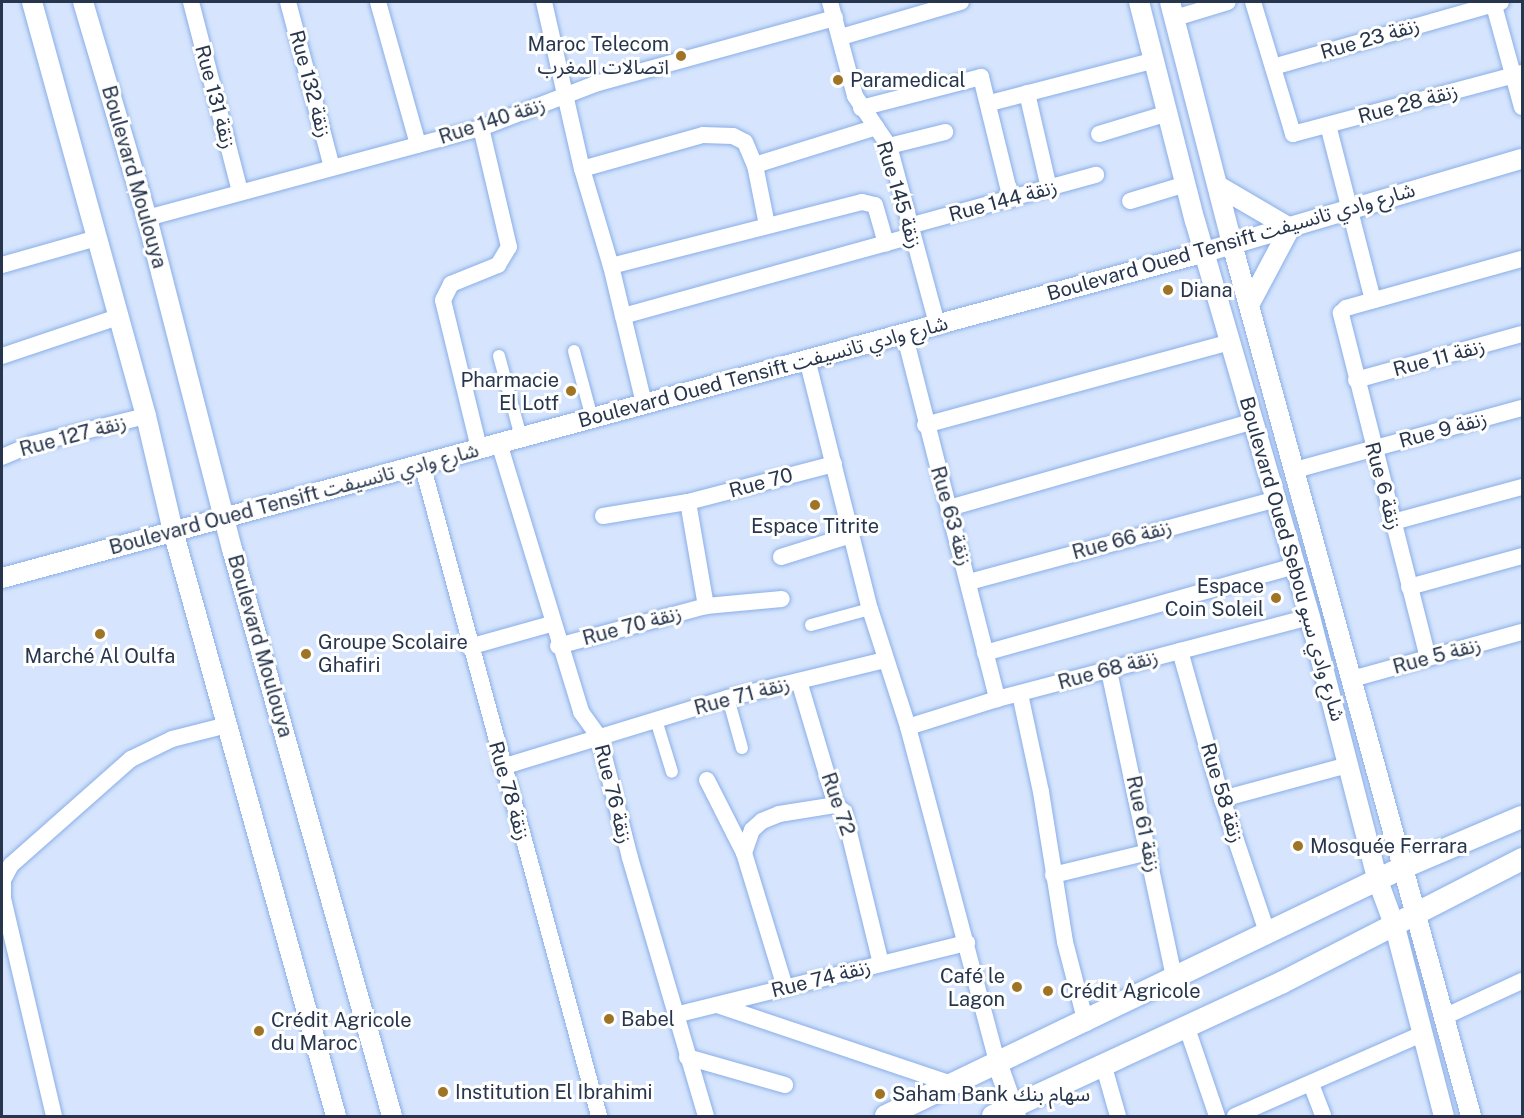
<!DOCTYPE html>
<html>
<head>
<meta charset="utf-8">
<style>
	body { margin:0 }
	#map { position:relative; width:1524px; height:1118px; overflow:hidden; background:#d6e5fd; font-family:"Public Sans","Noto Sans Arabic",sans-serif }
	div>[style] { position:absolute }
	.roads { filter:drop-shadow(0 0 2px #8aaee7) drop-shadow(0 0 2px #8aaee7) }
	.pedestrian>* { height:12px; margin:-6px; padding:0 6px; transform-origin:6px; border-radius:6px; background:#fff }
	.minor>* { height:16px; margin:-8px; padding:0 8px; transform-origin:8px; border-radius:8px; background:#fff }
	.tertiary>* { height:20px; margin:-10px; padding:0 10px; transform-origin:10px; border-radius:10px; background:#fff }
	.secondary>* { height:22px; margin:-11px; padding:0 11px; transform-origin:11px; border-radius:11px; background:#fff }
	.dots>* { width:16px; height:16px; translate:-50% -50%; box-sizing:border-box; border:3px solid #fff; border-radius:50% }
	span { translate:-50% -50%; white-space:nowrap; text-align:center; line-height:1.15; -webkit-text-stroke:6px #fff; paint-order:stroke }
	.street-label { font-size:20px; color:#27364d }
	.poi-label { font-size:20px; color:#27364d }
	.right { translate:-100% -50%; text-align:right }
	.left { translate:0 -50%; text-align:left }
	.frame { position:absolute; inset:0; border:3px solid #27364d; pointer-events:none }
</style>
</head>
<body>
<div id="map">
	<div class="roads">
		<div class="pedestrian">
			<i style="left:574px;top:351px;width:69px;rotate:75deg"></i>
			<i style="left:499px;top:356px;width:84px;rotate:74.8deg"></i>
			<i style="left:811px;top:625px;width:61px;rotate:-15.2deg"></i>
			<i style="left:728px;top:698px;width:52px;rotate:74.4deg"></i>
			<i style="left:656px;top:720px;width:54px;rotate:72.9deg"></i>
		</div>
		<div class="minor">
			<i style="left:191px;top:2px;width:196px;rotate:75.5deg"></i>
			<i style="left:288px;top:2px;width:171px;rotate:75.1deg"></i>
			<i style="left:378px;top:2px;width:148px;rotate:74.3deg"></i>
			<i style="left:544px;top:2px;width:171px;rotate:77.2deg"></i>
			<i style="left:582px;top:169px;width:101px;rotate:73.4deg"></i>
			<i style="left:611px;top:266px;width:141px;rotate:76.5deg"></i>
			<i style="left:830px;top:2px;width:97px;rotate:75.1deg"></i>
			<i style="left:855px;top:96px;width:60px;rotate:55.8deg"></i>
			<i style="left:889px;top:146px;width:184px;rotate:74.9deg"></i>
			<i style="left:1253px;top:2px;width:138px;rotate:73.1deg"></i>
			<i style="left:1293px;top:134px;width:237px;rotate:-14.9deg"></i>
			<i style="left:1493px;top:2px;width:109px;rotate:74.6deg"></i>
			<i style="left:1175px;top:18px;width:55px;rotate:-16.8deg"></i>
			<i style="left:841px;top:37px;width:125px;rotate:-16.3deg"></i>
			<i style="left:1273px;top:67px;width:237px;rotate:-15.9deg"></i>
			<i style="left:1027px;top:93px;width:98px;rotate:77deg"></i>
			<i style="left:990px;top:103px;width:171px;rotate:-14.6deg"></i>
			<i style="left:861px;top:108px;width:124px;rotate:-14.5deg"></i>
			<i style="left:981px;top:77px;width:126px;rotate:76.2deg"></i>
			<i style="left:1328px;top:125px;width:181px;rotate:75.6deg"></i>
			<i style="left:1099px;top:134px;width:72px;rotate:-16.9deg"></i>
			<i style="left:889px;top:146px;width:58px;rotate:-14deg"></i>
			<i style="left:755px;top:165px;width:127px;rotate:-17.4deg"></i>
			<i style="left:582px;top:169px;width:126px;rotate:-15.7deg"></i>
			<i style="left:703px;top:135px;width:30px;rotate:2deg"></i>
			<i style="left:733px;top:136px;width:13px;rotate:27deg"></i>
			<i style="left:745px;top:142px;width:25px;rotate:67deg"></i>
			<i style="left:755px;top:165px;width:61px;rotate:78.7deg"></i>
			<i style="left:1130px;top:201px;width:59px;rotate:-16.9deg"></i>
			<i style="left:147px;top:218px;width:346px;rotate:-15.1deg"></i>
			<i style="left:481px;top:128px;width:122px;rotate:-21.1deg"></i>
			<i style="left:595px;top:84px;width:249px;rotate:-15.4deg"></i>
			<i style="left:909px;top:226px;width:194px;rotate:-15.3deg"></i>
			<i style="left:2px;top:265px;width:99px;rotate:-15.9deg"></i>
			<i style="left:611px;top:266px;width:259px;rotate:-14.3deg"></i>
			<i style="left:862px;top:202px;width:13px;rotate:13deg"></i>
			<i style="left:875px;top:205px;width:40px;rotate:74deg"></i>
			<i style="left:623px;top:316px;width:300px;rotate:-15.5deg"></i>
			<i style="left:904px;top:333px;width:378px;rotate:75.7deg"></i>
			<i style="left:2px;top:356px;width:122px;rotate:-18.6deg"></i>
			<i style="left:807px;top:359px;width:258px;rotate:75.9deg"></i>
			<i style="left:870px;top:609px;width:124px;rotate:72.1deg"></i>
			<i style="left:908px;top:727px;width:350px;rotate:75.1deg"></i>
			<i style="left:1356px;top:380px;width:172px;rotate:-15.5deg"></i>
			<i style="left:925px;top:425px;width:317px;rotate:-15.2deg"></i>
			<i style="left:499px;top:443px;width:281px;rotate:73deg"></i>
			<i style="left:581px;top:712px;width:31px;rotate:54deg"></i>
			<i style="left:599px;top:737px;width:125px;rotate:75.6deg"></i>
			<i style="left:630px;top:858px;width:269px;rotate:73.6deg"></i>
			<i style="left:479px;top:448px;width:152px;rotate:-103.7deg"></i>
			<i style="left:443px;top:300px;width:18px;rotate:-63deg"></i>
			<i style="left:451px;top:284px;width:51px;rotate:-22deg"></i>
			<i style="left:498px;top:265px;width:21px;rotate:-59deg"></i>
			<i style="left:509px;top:247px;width:122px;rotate:-103.2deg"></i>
			<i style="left:2px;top:457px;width:33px;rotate:-23deg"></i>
			<i style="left:32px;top:444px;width:117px;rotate:-13.8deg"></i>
			<i style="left:422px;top:464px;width:676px;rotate:74.81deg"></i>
			<i style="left:1295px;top:470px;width:235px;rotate:-15.3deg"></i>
			<i style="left:688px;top:502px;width:106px;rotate:80.2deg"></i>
			<i style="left:949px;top:508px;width:317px;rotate:-15.9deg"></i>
			<i style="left:603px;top:516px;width:86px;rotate:-9.4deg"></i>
			<i style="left:688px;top:502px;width:151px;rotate:-14.6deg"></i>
			<i style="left:1393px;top:522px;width:134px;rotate:-15.2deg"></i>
			<i style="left:781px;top:557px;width:73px;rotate:-17.4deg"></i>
			<i style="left:969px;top:582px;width:318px;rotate:-15.1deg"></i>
			<i style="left:1409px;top:587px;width:117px;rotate:-15.3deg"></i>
			<i style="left:558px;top:646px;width:153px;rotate:-15.1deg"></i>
			<i style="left:706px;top:606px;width:76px;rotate:-5.3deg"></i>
			<i style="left:469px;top:647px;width:85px;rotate:-15.7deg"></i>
			<i style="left:1180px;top:651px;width:154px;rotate:74.2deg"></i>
			<i style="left:1222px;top:799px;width:144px;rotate:71.3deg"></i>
			<i style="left:985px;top:653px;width:322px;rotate:-15.7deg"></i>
			<i style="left:1428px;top:658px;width:356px;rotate:-104.2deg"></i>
			<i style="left:1341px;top:313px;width:7px;rotate:-45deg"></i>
			<i style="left:1346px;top:308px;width:183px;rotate:-15.6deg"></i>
			<i style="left:1109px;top:671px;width:314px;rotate:78deg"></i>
			<i style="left:1352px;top:679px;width:176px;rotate:-15.5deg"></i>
			<i style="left:799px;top:681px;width:129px;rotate:73.4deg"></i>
			<i style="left:836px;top:805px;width:11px;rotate:41deg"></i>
			<i style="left:844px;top:812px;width:156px;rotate:76.3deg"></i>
			<i style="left:1020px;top:694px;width:100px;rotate:77.9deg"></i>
			<i style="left:1041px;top:792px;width:152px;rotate:80.9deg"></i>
			<i style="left:1065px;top:942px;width:84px;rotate:75.5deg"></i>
			<i style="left:908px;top:727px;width:93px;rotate:-17.5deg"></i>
			<i style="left:997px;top:699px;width:324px;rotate:-14.7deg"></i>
			<i style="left:502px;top:767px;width:236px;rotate:-17deg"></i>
			<i style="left:728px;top:698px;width:162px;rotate:-13.6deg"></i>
			<i style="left:707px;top:780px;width:82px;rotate:63.1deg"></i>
			<i style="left:744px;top:853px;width:140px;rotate:73deg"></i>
			<i style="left:1222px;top:799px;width:131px;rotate:-15.1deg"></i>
			<i style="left:744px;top:853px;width:24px;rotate:-71deg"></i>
			<i style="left:752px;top:830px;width:13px;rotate:-42deg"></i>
			<i style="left:762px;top:821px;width:18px;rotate:-22deg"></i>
			<i style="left:779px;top:814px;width:58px;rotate:-9deg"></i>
			<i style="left:1053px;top:875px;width:99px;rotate:-13.5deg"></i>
			<i style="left:717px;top:1005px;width:251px;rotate:18.6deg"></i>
			<i style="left:675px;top:1015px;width:301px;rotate:-13.9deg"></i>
			<i style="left:1444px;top:1017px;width:86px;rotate:-24.8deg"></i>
			<i style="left:1187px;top:1028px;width:93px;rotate:71.2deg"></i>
			<i style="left:687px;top:1057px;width:102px;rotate:15.9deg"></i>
			<i style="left:1104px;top:1067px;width:51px;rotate:74.1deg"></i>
			<i style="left:1311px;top:1084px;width:34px;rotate:69deg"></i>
			<i style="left:54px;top:1116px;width:224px;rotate:-103.2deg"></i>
			<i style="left:3px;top:898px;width:18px;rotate:-90deg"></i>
			<i style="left:3px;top:880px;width:17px;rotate:-62deg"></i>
			<i style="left:11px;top:865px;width:160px;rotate:-41.5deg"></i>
			<i style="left:131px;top:759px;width:46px;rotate:-26deg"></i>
			<i style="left:172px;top:739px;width:57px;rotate:-14.3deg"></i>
			<i style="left:1235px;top:1116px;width:204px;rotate:-23.7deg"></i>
		</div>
		<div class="tertiary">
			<i style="left:32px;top:2px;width:429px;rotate:74.6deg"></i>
			<i style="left:146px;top:416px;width:118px;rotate:76.8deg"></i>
			<i style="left:173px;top:531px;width:607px;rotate:74.43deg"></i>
			<i style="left:83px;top:2px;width:225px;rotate:73.5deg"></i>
			<i style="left:147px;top:218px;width:342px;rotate:75.6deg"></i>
			<i style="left:232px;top:549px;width:589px;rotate:74.24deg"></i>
			<i style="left:1139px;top:2px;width:226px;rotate:75.7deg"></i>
			<i style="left:1195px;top:221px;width:412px;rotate:73.8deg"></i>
			<i style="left:1310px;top:617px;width:273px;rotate:75.6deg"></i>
			<i style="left:1378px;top:881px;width:49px;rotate:69.7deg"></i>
			<i style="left:1395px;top:927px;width:195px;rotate:75.5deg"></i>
			<i style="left:1170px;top:2px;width:250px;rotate:75.6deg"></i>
			<i style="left:1232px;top:244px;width:904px;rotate:74.67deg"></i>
			<i style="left:1218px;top:186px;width:83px;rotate:30.3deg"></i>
			<i style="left:1290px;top:228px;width:87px;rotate:118deg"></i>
			<i style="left:2px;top:578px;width:1246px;rotate:-15.16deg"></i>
			<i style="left:1205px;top:252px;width:330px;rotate:-16.4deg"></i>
			<i style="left:998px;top:1065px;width:54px;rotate:70.6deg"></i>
		</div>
		<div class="secondary">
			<i style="left:886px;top:1116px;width:575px;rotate:-25.67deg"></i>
			<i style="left:1404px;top:867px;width:128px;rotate:-23deg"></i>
			<i style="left:993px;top:1116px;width:319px;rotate:-24.8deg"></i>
			<i style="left:1283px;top:982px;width:269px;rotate:-27.2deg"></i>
		</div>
	</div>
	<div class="dots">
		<i style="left:681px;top:56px;background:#9f7424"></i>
		<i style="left:838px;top:80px;background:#9f7424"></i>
		<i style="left:1168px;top:290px;background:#9f7424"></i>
		<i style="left:571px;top:391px;background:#9f7424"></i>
		<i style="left:815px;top:505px;background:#9f7424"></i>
		<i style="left:1276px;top:598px;background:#9f7424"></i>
		<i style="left:100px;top:634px;background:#9f7424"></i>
		<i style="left:306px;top:654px;background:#9f7424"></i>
		<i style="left:1298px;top:846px;background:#9f7424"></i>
		<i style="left:1017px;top:987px;background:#9f7424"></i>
		<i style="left:1048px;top:991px;background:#9f7424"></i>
		<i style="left:609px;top:1019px;background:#9f7424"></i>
		<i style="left:259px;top:1031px;background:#9f7424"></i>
		<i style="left:443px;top:1092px;background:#9f7424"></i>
		<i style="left:880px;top:1094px;background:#9f7424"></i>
	</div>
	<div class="street-label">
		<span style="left:1370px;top:39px;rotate:-16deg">Rue 23 زنقة</span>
		<span style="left:310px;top:84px;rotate:75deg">Rue 132 زنقة</span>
		<span style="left:215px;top:97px;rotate:75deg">Rue 131 زنقة</span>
		<span style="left:1408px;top:104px;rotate:-15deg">Rue 28 زنقة</span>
		<span style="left:492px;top:121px;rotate:-18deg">Rue 140 زنقة</span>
		<span style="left:134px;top:177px;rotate:74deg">Boulevard Moulouya</span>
		<span style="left:899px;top:195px;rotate:73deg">Rue 145 زنقة</span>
		<span style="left:1003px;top:201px;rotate:-15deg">Rue 144 زنقة</span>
		<span style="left:1231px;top:242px;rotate:-16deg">Boulevard Oued Tensift شارع وادي تانسيفت</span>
		<span style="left:1439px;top:358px;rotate:-15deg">Rue 11 زنقة</span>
		<span style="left:763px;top:372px;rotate:-15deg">Boulevard Oued Tensift شارع وادي تانسيفت</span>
		<span style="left:1443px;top:430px;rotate:-15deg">Rue 9 زنقة</span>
		<span style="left:73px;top:436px;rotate:-15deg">Rue 127 زنقة</span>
		<span style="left:761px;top:483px;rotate:-15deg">Rue 70</span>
		<span style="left:1383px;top:486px;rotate:75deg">Rue 6 زنقة</span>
		<span style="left:294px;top:499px;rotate:-15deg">Boulevard Oued Tensift شارع وادي تانسيفت</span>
		<span style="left:951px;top:516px;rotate:74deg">Rue 63 زنقة</span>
		<span style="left:1122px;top:540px;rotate:-15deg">Rue 66 زنقة</span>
		<span style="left:1292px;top:559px;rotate:74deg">Boulevard Oued Sebou شارع وادي سبو</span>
		<span style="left:632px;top:626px;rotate:-15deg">Rue 70 زنقة</span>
		<span style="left:260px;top:646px;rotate:74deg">Boulevard Moulouya</span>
		<span style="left:1437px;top:656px;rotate:-15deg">Rue 5 زنقة</span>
		<span style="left:1108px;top:670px;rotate:-15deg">Rue 68 زنقة</span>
		<span style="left:742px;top:696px;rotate:-15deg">Rue 71 زنقة</span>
		<span style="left:509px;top:791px;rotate:74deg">Rue 78 زنقة</span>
		<span style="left:1222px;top:793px;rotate:73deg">Rue 58 زنقة</span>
		<span style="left:613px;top:794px;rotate:76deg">Rue 76 زنقة</span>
		<span style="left:838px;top:804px;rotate:71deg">Rue 72</span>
		<span style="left:1143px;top:824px;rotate:78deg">Rue 61 زنقة</span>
		<span style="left:821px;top:979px;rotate:-14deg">Rue 74 زنقة</span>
	</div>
	<div class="poi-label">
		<span class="right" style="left:669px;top:56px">Maroc Telecom<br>اتصالات المغرب</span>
		<span class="left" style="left:850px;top:80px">Paramedical</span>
		<span class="left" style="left:1180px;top:290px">Diana</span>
		<span class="right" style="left:559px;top:392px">Pharmacie<br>El Lotf</span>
		<span style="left:815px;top:526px">Espace Titrite</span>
		<span class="right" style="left:1264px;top:598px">Espace<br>Coin Soleil</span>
		<span class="left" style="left:318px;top:654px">Groupe Scolaire<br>Ghafiri</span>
		<span style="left:100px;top:656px">Marché Al Oulfa</span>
		<span class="left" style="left:1310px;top:846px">Mosquée Ferrara</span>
		<span class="right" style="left:1005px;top:988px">Café le<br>Lagon</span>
		<span class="left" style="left:1060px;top:991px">Crédit Agricole</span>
		<span class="left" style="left:621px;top:1019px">Babel</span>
		<span class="left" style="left:271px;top:1032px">Crédit Agricole<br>du Maroc</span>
		<span class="left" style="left:455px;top:1092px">Institution El Ibrahimi</span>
		<span class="left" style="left:892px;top:1094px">Saham Bank سهام بنك</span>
	</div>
	<div class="frame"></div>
</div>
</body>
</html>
